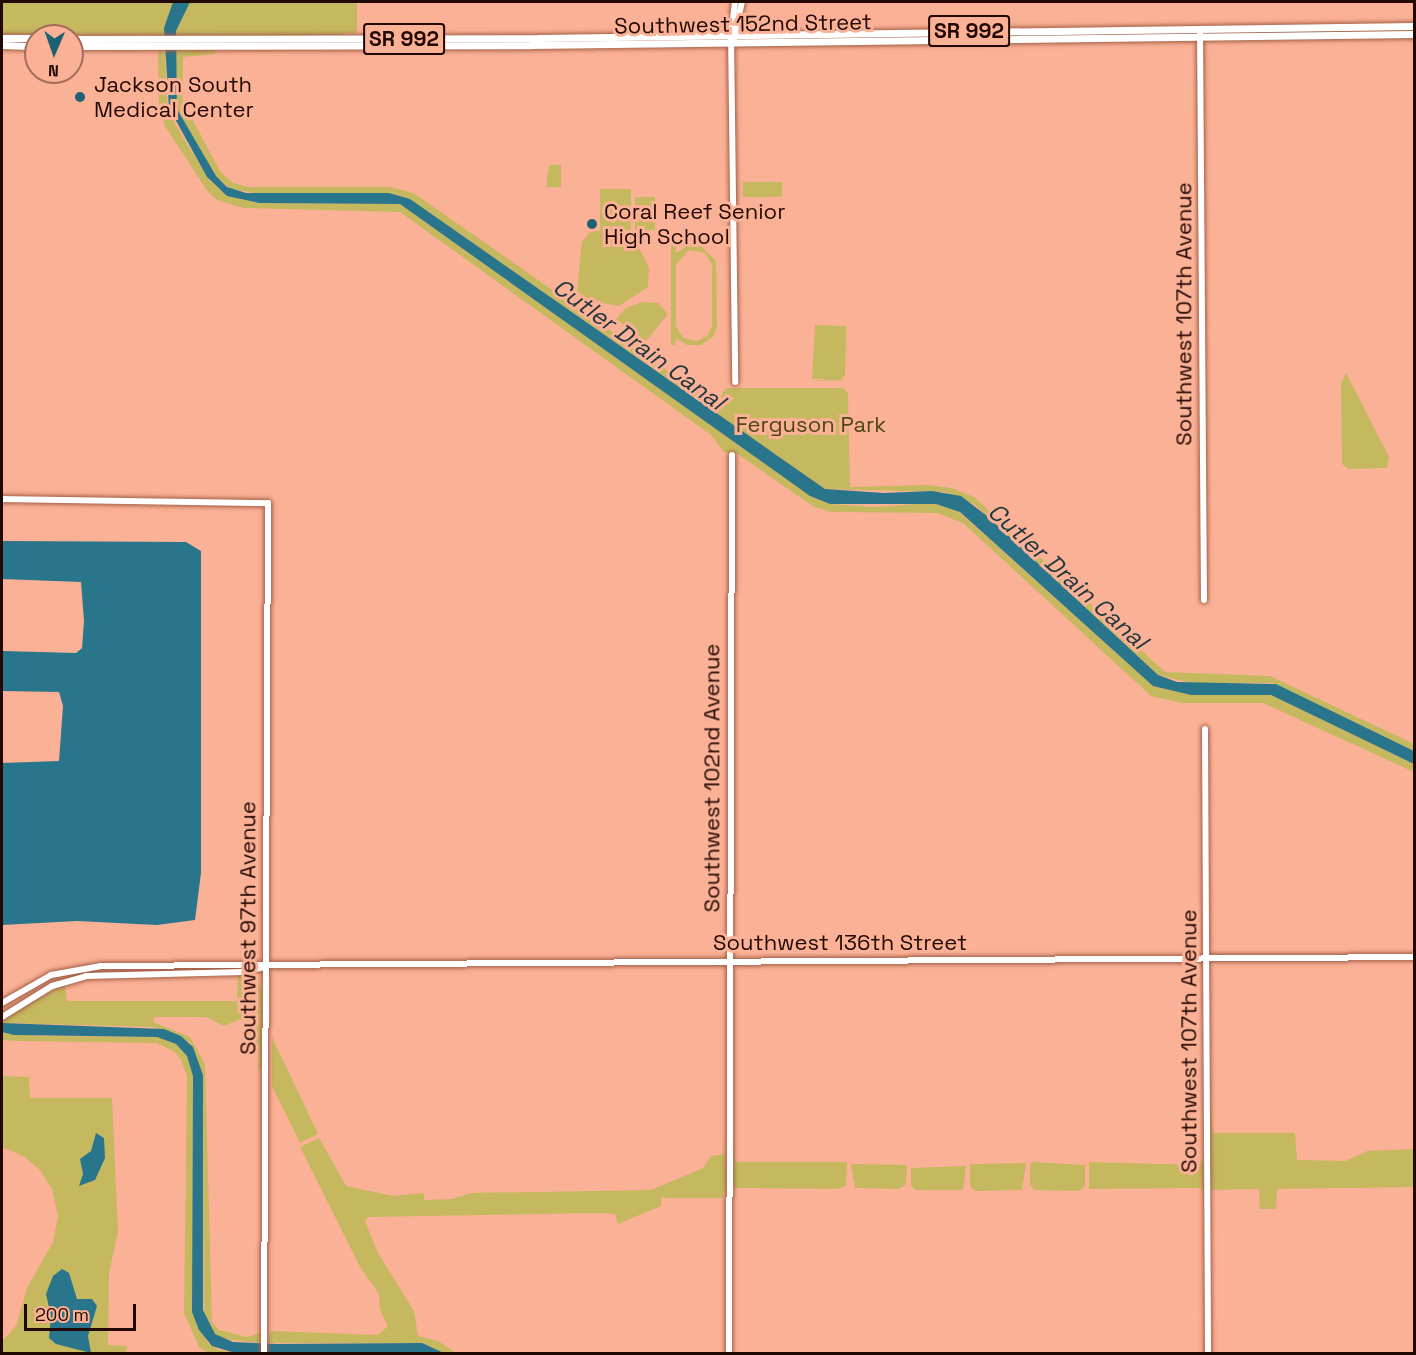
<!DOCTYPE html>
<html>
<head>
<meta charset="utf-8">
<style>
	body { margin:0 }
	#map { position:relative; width:1416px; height:1355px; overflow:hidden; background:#fbb196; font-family:"Space Grotesk",sans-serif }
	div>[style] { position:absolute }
	.green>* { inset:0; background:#c5b85f; transform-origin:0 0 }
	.water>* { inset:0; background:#29758c }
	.roads { filter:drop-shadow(0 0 2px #a36047) drop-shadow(0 0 2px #a36047) }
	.secondary>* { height:6px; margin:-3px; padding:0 3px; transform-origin:3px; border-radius:3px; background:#fff }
	.primary>* { height:7px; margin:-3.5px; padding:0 3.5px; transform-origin:3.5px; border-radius:3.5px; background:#fff }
	.dots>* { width:16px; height:16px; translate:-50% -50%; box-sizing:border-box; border:3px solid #fbb196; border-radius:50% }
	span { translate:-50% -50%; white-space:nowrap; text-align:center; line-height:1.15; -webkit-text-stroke:6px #fbb196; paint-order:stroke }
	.shield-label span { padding:2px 4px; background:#fbb196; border:2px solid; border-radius:4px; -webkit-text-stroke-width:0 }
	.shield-label { font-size:21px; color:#220802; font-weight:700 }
	.street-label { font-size:22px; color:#220802 }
	.poi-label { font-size:22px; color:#220802 }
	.left { translate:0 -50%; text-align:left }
	.park-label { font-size:22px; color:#4d4618 }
	.water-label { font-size:24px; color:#1f363e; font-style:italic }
	.frame { position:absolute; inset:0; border:3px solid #220802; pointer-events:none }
	.north { position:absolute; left:24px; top:24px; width:60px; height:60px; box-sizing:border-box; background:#fbb196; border:2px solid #a46d5b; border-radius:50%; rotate:182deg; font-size:16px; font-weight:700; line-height:24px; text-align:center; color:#220802 }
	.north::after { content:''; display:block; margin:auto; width:21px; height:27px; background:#1e6074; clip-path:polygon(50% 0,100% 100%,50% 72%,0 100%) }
	.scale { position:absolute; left:24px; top:1304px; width:112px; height:27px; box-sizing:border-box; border:3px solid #220802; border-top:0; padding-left:8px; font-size:18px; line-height:21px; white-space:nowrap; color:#220802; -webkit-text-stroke:4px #fbb196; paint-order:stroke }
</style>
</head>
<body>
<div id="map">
	<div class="green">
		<i style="clip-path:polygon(2px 2px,357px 2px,357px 33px,343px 33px,343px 36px,2px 34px)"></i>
		<i style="clip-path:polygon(158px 50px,165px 53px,167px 100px,175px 124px,209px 180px,227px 196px,259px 203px,400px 204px,810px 496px,830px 504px,876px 507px,930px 503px,957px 510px,1153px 686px,1191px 695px,1271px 695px,1414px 764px,1414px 772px,1263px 703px,1182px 703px,1151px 696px,963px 523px,937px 513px,831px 512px,814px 507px,739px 455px,724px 452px,711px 435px,400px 212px,243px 208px,217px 200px,208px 192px,165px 126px,159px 108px)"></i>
		<i style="clip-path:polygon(179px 50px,215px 50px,215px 54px,183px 57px,183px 102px,220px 171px,233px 183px,248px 187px,391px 187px,415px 194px,716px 404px,726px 388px,843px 388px,848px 393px,850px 487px,927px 485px,952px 488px,974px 497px,1165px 672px,1270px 676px,1414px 744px,1414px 751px,1273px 683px,1191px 683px,1158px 675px,974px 504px,944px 492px,825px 489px,410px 199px,389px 193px,254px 193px,231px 189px,216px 176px,177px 109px,174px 53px)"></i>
		<i style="clip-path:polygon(549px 165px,561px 165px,561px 187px,546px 187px)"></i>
		<i style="left:743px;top:182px;width:39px;height:15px"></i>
		<i style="clip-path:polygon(600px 189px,631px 189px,631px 230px,603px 231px,634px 238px,649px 268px,648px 287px,619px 306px,585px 300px,577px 292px,582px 242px,591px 231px,600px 231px)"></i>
		<i style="left:635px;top:197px;width:20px;height:33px"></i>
		<i style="clip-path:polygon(evenodd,671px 245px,676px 245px,676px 253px,687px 246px,701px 246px,716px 261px,717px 327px,713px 337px,701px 345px,687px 345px,676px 338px,675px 345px,671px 345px,671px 245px,689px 250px,705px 253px,712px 265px,712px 326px,707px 336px,697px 341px,683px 338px,676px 326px,676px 265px,689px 250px)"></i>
		<i style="clip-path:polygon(642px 302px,658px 303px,668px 314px,646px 341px,616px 319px,626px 308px)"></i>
		<i style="clip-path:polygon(846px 318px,848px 370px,846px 333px,845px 375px,841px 379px,844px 380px,813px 381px,829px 379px,812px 379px,815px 325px,846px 326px)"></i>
		<i style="clip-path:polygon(1346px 373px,1389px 457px,1387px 468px,1348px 469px,1342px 464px,1341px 383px)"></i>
		<i style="clip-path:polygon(252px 975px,258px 977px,262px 993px,262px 1066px,258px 1072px,259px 1051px,241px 1019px,224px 1026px,206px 1017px,154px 1017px,153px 1022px,190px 1037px,205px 1064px,212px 1322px,219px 1330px,247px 1337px,261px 1333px,260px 1343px,223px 1339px,213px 1333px,204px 1315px,203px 1075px,190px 1042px,153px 1027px,2px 1023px,19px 1008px,65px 985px,67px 1001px,237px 1001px,238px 976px)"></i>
		<i style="clip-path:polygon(2px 1032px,38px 1036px,157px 1037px,176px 1044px,187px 1056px,193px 1076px,192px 1312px,208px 1343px,219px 1350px,238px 1353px,208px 1353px,199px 1347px,184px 1313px,187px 1076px,181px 1060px,174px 1051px,156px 1043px,16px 1041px,2px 1040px)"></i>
		<i style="clip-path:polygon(272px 1037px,318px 1134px,300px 1143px,272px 1086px)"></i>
		<i style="clip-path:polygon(2px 1076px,29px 1077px,30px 1098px,112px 1098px,118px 1232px,109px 1273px,108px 1345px,127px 1346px,126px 1353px,2px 1353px,2px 1341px,16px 1326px,27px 1288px,53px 1242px,58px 1216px,52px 1189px,40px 1170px,23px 1156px,2px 1147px)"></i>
		<i style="clip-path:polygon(1211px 1109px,1213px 1133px,1295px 1133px,1297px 1160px,1346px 1161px,1367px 1151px,1414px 1149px,1414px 1187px,1277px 1189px,1276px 1209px,1260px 1209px,1259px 1189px,1210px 1190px)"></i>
		<i style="clip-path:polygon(734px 1137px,735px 1162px,847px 1162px,846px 1186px,837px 1189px,736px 1188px,732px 1181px)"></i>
		<i style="clip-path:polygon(319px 1138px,346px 1186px,393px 1196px,424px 1193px,424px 1200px,452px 1199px,471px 1193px,651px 1190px,703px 1168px,711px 1156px,724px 1154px,725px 1138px,727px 1198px,724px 1190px,723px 1198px,661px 1198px,661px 1206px,618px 1224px,615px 1214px,602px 1213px,368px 1217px,365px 1221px,378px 1253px,414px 1311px,418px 1336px,438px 1341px,456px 1353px,444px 1353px,422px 1343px,267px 1343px,271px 1331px,378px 1335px,388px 1326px,380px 1310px,379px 1294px,360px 1267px,300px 1147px)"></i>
		<i style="clip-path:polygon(1201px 1160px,1204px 1160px,1204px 1191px,1201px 1190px,1200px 1172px,1200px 1188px,1089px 1189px,1089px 1162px,1200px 1165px)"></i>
		<i style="clip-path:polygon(1034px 1162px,1085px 1165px,1085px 1186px,1078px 1191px,1034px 1190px,1030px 1184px,1030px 1164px)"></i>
		<i style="clip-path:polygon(1026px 1163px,1022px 1190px,975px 1191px,970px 1186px,970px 1164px)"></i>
		<i style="clip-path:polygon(851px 1164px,907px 1165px,906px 1184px,899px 1189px,855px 1188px)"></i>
		<i style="clip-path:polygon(966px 1166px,963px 1190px,915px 1190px,911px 1185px,911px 1168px)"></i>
		<i style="clip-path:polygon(352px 1351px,427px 1353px,267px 1354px,267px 1352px)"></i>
	</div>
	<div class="water">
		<i style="clip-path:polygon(173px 2px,190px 2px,176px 31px,177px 109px,216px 176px,227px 187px,246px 193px,389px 193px,410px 199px,825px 489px,884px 493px,932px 491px,961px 496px,987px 516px,1158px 675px,1177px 682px,1276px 684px,1414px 751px,1414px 764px,1271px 695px,1191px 695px,1153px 686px,960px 512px,936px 504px,830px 504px,810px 496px,400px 204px,259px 203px,227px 196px,207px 177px,169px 108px,164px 28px)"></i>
		<i style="clip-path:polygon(2px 541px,186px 542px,201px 551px,201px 873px,195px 920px,157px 925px,77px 921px,2px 925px,2px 763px,59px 761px,63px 706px,59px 692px,2px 691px,2px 651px,76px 653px,82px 648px,84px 621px,81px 582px,2px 579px)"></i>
		<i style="clip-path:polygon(2px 1023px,164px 1029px,181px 1036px,193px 1047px,203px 1075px,203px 1310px,215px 1334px,233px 1342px,276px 1344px,422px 1343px,444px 1353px,238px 1354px,212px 1346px,199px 1330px,192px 1312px,193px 1076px,187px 1056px,176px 1044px,157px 1037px,14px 1035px,2px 1032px)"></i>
		<i style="clip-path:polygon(96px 1133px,104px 1138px,105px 1158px,95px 1180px,79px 1186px,83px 1174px,80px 1159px,91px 1151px)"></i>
		<i style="clip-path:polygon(62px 1269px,69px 1273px,77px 1299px,92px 1299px,97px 1306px,88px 1336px,91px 1353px,56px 1344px,49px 1338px,51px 1316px,46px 1294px,53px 1276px)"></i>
	</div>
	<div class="roads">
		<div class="secondary">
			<i style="left:735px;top:2px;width:31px;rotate:97deg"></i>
			<i style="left:731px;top:33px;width:349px;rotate:89.3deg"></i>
			<i style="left:1200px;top:29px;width:571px;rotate:89.6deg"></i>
			<i style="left:734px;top:39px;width:38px;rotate:-78deg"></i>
			<i style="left:2px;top:499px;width:266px;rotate:0.9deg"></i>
			<i style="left:268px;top:503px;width:851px;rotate:90.27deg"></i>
			<i style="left:1205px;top:729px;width:625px;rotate:89.72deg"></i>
			<i style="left:2px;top:1003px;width:56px;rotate:-29.7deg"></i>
			<i style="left:51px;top:975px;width:51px;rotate:-10.2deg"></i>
			<i style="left:101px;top:966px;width:1313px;rotate:-0.39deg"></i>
			<i style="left:2px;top:1017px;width:59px;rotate:-31.8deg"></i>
			<i style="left:52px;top:986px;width:35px;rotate:-16deg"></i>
			<i style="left:86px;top:976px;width:157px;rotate:-1.5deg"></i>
			<i style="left:243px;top:972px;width:23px;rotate:-13deg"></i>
			<i style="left:729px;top:1354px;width:899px;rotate:-89.81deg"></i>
		</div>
		<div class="primary">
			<i style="left:2px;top:38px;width:34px"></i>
			<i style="left:72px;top:39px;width:467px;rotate:-0.1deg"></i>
			<i style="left:539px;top:38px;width:875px;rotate:-0.79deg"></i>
			<i style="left:2px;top:45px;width:34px;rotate:2deg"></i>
			<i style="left:72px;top:46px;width:459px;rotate:-0.1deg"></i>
			<i style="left:531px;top:45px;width:883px;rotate:-0.71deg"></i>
		</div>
	</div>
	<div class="dots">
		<i style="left:80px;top:97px;background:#1e6074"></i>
		<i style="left:592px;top:224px;background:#1e6074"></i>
	</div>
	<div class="shield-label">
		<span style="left:969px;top:31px">SR 992</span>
		<span style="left:404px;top:39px">SR 992</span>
	</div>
	<div class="street-label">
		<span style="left:743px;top:24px;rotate:-1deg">Southwest 152nd Street</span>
		<span style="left:1184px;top:314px;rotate:-90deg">Southwest 107th Avenue</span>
		<span style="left:712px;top:778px;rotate:-90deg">Southwest 102nd Avenue</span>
		<span style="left:248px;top:928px;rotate:-90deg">Southwest 97th Avenue</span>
		<span style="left:840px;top:943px">Southwest 136th Street</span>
		<span style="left:1189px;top:1041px;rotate:-90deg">Southwest 107th Avenue</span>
	</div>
	<div class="poi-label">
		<span class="left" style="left:94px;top:97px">Jackson South<br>Medical Center</span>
		<span class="left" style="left:604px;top:224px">Coral Reef Senior<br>High School</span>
	</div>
	<div class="park-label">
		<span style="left:811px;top:425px">Ferguson Park</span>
	</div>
	<div class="water-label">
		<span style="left:639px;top:344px;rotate:36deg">Cutler Drain Canal</span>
		<span style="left:1068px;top:576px;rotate:42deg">Cutler Drain Canal</span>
	</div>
	<div class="frame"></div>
	<div class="north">N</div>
	<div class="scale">200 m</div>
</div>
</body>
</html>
